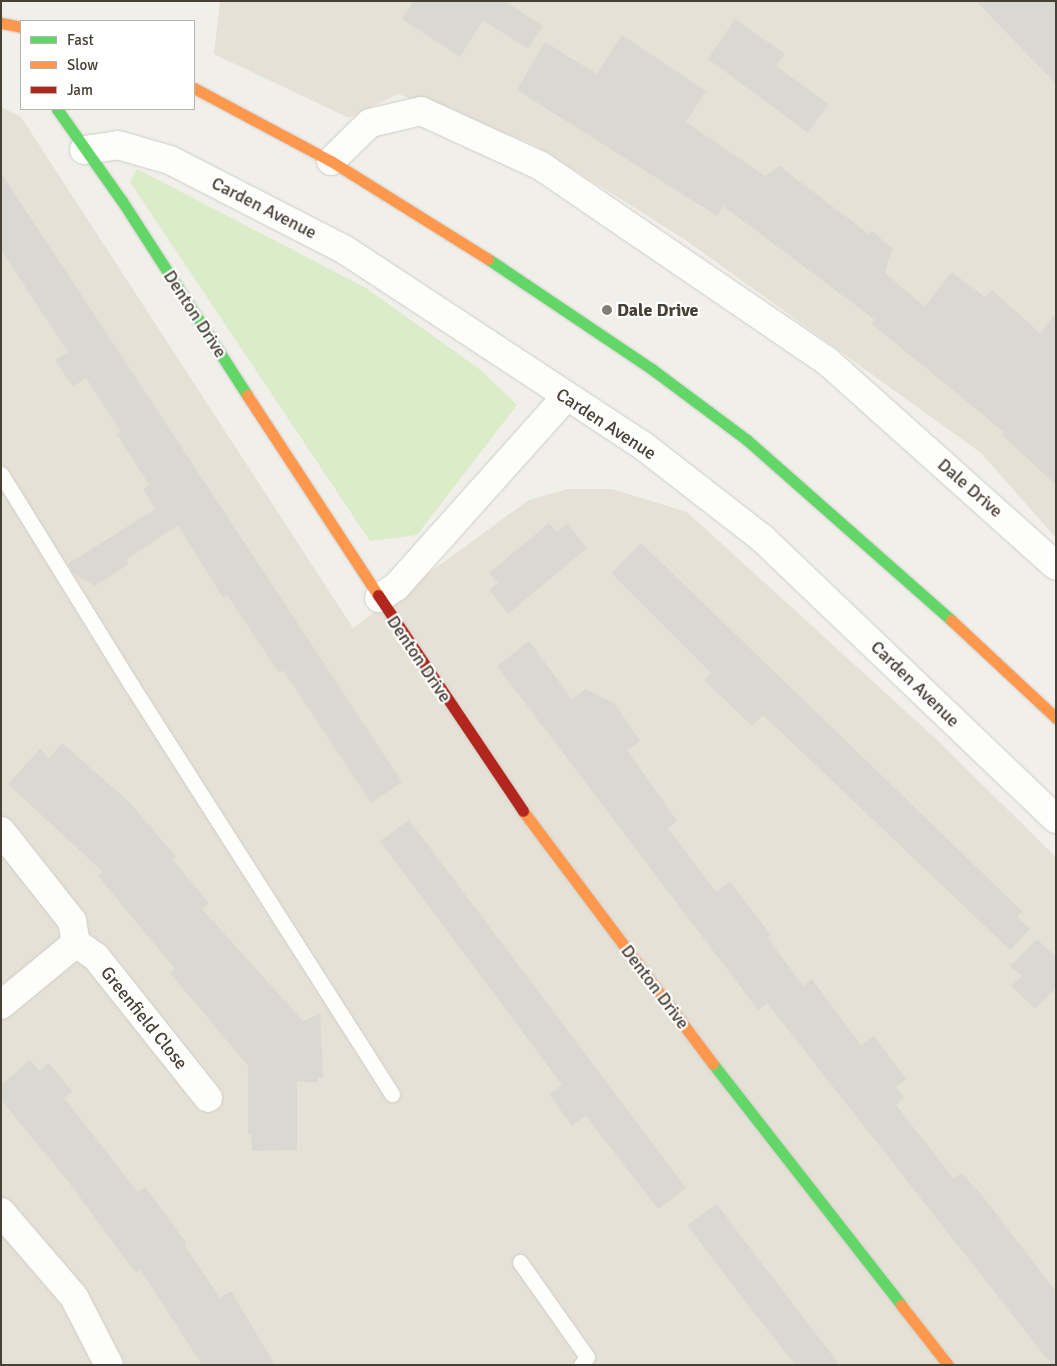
<!DOCTYPE html>
<html>
<head>
<meta charset="utf-8">
<style>
	body { margin:0 }
	#map { position:relative; width:1057px; height:1366px; overflow:hidden; background:#f0efea; font-family:Signika,sans-serif }
	div>[style] { position:absolute }
	.residential>* { inset:0; background:#e5e1d6 }
	.green>* { inset:0; background:#dbecc8 }
	.building>* { inset:0; background:#dad8d2 }
	.roads { filter:drop-shadow(0 0 1px #cecdc7) drop-shadow(0 0 1px #cecdc7) }
	.lane>* { height:15px; margin:-7.5px; padding:0 7.5px; transform-origin:7.5px; border-radius:7.5px; background:#fdfdfc }
	.street>* { height:28px; margin:-14px; padding:0 14px; transform-origin:14px; border-radius:14px; background:#fdfdfc }
	.fast>* { height:11px; margin:-5.5px; padding:0 5.5px; transform-origin:5.5px; border-radius:5.5px; background:#63d668 }
	.slow>* { height:11px; margin:-5.5px; padding:0 5.5px; transform-origin:5.5px; border-radius:5.5px; background:#ff974d }
	.jam>* { height:11px; margin:-5.5px; padding:0 5.5px; transform-origin:5.5px; border-radius:5.5px; background:#b3261e }
	.dots>* { width:14px; height:14px; translate:-50% -50%; box-sizing:border-box; border:2px solid #fff; border-radius:50% }
	span { translate:-50% -50%; white-space:nowrap; text-align:center; line-height:1.15; -webkit-text-stroke:4.5px #fff; paint-order:stroke }
	.street-label { font-size:18px; color:#474135 }
	.poi-label { font-size:18px; color:#474135; font-weight:700 }
	.left { translate:0 -50%; text-align:left }
	.frame { position:absolute; inset:0; border:2px solid #474135; pointer-events:none }
	.legend { position:absolute; left:20px; top:20px; width:175px; height:90px; box-sizing:border-box; background:#fff; border:1px solid #b5b3ae; margin:0; padding:6px 9px; list-style:none; font-size:15px; color:#474135 }
	.legend li { display:flex; align-items:center; gap:10px; height:25px }
	.legend b { width:25px; border:1px solid #b5b3ae }
</style>
</head>
<body>
<div id="map">
	<div class="residential">
		<i style="clip-path:polygon(220px 1px,1056px 1px,1056px 538px,981px 453px,687px 241px,533px 144px,398px 94px,349px 118px,214px 54px)"></i>
		<i style="clip-path:polygon(1px 107px,21px 117px,353px 628px,529px 500px,568px 489px,612px 489px,687px 512px,936px 739px,1056px 857px,1056px 1365px,1px 1365px)"></i>
	</div>
	<div class="green">
		<i style="clip-path:polygon(137px 169px,366px 288px,482px 371px,517px 405px,417px 535px,370px 541px,130px 182px)"></i>
	</div>
	<div class="building">
		<i style="clip-path:polygon(414px 1px,505px 1px,543px 26px,528px 49px,483px 20px,460px 57px,402px 19px)"></i>
		<i style="clip-path:polygon(976px 1px,1056px 1px,1056px 84px)"></i>
		<i style="clip-path:polygon(735px 19px,785px 54px,776px 66px,828px 104px,808px 133px,708px 59px)"></i>
		<i style="clip-path:polygon(622px 35px,706px 91px,686px 122px,765px 176px,779px 166px,869px 234px,872px 231px,892px 248px,885px 273px,925px 307px,952px 272px,985px 297px,992px 290px,1040px 333px,1056px 313px,1056px 485px,1002px 435px,1004px 432px,872px 324px,875px 320px,723px 206px,717px 216px,517px 90px,545px 42px,597px 74px)"></i>
		<i style="clip-path:polygon(1px 173px,402px 782px,371px 803px,283px 670px,279px 673px,227px 595px,223px 598px,178px 525px,126px 560px,129px 564px,95px 586px,73px 573px,68px 564px,155px 509px,143px 489px,149px 485px,117px 434px,121px 432px,86px 378px,73px 387px,55px 360px,68px 352px,1px 250px)"></i>
		<i style="clip-path:polygon(549px 523px,557px 532px,567px 524px,587px 548px,508px 614px,489px 590px,498px 583px,489px 573px)"></i>
		<i style="clip-path:polygon(641px 543px,1022px 911px,1017px 917px,1030px 929px,1010px 950px,763px 715px,752px 726px,704px 680px,711px 673px,611px 573px)"></i>
		<i style="clip-path:polygon(529px 641px,572px 699px,586px 689px,615px 704px,640px 741px,627px 750px,677px 821px,668px 828px,716px 892px,730px 882px,771px 935px,767px 937px,803px 986px,812px 979px,861px 1045px,874px 1036px,906px 1079px,896px 1087px,904px 1098px,896px 1105px,954px 1179px,961px 1173px,981px 1194px,1056px 1292px,1056px 1365px,1052px 1365px,767px 1003px,758px 1010px,497px 666px)"></i>
		<i style="clip-path:polygon(62px 743px,127px 800px,176px 856px,172px 859px,209px 903px,202px 909px,303px 1021px,320px 1014px,323px 1078px,318px 1078px,318px 1082px,297px 1082px,297px 1150px,252px 1151px,251px 1134px,248px 1134px,248px 1066px,170px 973px,175px 969px,98px 876px,103px 872px,8px 784px,40px 749px,49px 758px)"></i>
		<i style="clip-path:polygon(409px 820px,686px 1188px,658px 1209px,586px 1116px,572px 1126px,549px 1094px,562px 1085px,380px 841px)"></i>
		<i style="clip-path:polygon(1037px 939px,1056px 957px,1056px 988px,1035px 1009px,1011px 986px,1022px 976px,1010px 966px)"></i>
		<i style="clip-path:polygon(30px 1060px,40px 1071px,49px 1063px,72px 1091px,64px 1098px,138px 1192px,145px 1187px,187px 1244px,185px 1246px,220px 1298px,231px 1291px,275px 1365px,202px 1365px,140px 1269px,136px 1273px,67px 1180px,1px 1100px,1px 1085px)"></i>
		<i style="clip-path:polygon(717px 1204px,743px 1239px,840px 1365px,795px 1365px,714px 1261px,687px 1225px)"></i>
	</div>
	<div class="roads">
		<div class="lane">
			<i style="left:1px;top:474px;width:249px;rotate:58.3deg"></i>
			<i style="left:132px;top:686px;width:484px;rotate:57.5deg"></i>
			<i style="left:520px;top:1262px;width:116px;rotate:54.8deg"></i>
			<i style="left:587px;top:1357px;width:10px;rotate:127deg"></i>
		</div>
		<div class="street">
			<i style="left:84px;top:150px;width:34px;rotate:-8deg"></i>
			<i style="left:118px;top:145px;width:54px;rotate:16.1deg"></i>
			<i style="left:170px;top:160px;width:197px;rotate:27.2deg"></i>
			<i style="left:345px;top:250px;width:355px;rotate:33.3deg"></i>
			<i style="left:642px;top:445px;width:152px;rotate:37.8deg"></i>
			<i style="left:762px;top:538px;width:407px;rotate:43.7deg"></i>
			<i style="left:331px;top:161px;width:54px;rotate:-44.3deg"></i>
			<i style="left:370px;top:123px;width:52px;rotate:-13.2deg"></i>
			<i style="left:421px;top:111px;width:132px;rotate:24.6deg"></i>
			<i style="left:541px;top:166px;width:346px;rotate:34.3deg"></i>
			<i style="left:827px;top:361px;width:307px;rotate:41.8deg"></i>
			<i style="left:379px;top:598px;width:20px;rotate:-33deg"></i>
			<i style="left:396px;top:587px;width:255px;rotate:-48.2deg"></i>
			<i style="left:1px;top:831px;width:115px;rotate:51.7deg"></i>
			<i style="left:72px;top:921px;width:22px;rotate:80deg"></i>
			<i style="left:76px;top:943px;width:24px;rotate:35deg"></i>
			<i style="left:96px;top:957px;width:180px;rotate:51.5deg"></i>
			<i style="left:1px;top:1005px;width:97px;rotate:-39.6deg"></i>
			<i style="left:1px;top:1212px;width:112px;rotate:49.3deg"></i>
			<i style="left:74px;top:1297px;width:76px;rotate:62.8deg"></i>
		</div>
		<div class="fast">
			<i style="left:57px;top:109px;width:113px;rotate:54.8deg"></i>
			<i style="left:122px;top:201px;width:231px;rotate:57.2deg"></i>
			<i style="left:488px;top:259px;width:199px;rotate:33.9deg"></i>
			<i style="left:653px;top:370px;width:117px;rotate:36.7deg"></i>
			<i style="left:747px;top:440px;width:272px;rotate:41.4deg"></i>
			<i style="left:713px;top:1064px;width:306px;rotate:52deg"></i>
		</div>
		<div class="slow">
			<i style="left:1px;top:23px;width:20px;rotate:11deg"></i>
			<i style="left:194px;top:88px;width:155px;rotate:28.1deg"></i>
			<i style="left:331px;top:161px;width:185px;rotate:32deg"></i>
			<i style="left:247px;top:395px;width:239px;rotate:56.8deg"></i>
			<i style="left:951px;top:620px;width:144px;rotate:43deg"></i>
			<i style="left:523px;top:811px;width:316px;rotate:53.1deg"></i>
			<i style="left:901px;top:1305px;width:76px;rotate:51.9deg"></i>
		</div>
		<div class="jam">
			<i style="left:378px;top:595px;width:260px;rotate:56.1deg"></i>
		</div>
	</div>
	<div class="dots">
		<i style="left:607px;top:310px;background:#827e74"></i>
	</div>
	<div class="street-label">
		<span style="left:264px;top:208px;rotate:27deg">Carden Avenue</span>
		<span style="left:195px;top:314px;rotate:57deg">Denton Drive</span>
		<span style="left:606px;top:424px;rotate:33deg">Carden Avenue</span>
		<span style="left:970px;top:488px;rotate:41deg">Dale Drive</span>
		<span style="left:419px;top:659px;rotate:56deg">Denton Drive</span>
		<span style="left:915px;top:684px;rotate:44deg">Carden Avenue</span>
		<span style="left:655px;top:987px;rotate:53deg">Denton Drive</span>
		<span style="left:144px;top:1018px;rotate:51deg">Greenfield Close</span>
	</div>
	<div class="poi-label">
		<span class="left" style="left:617px;top:310px">Dale Drive</span>
	</div>
	<div class="frame"></div>
	<ul class="legend">
	<li><b style="height:6px;background:#63d668"></b>Fast</li>
	<li><b style="height:6px;background:#ff974d"></b>Slow</li>
	<li><b style="height:6px;background:#b3261e"></b>Jam</li>
	</ul>
</div>
</body>
</html>
